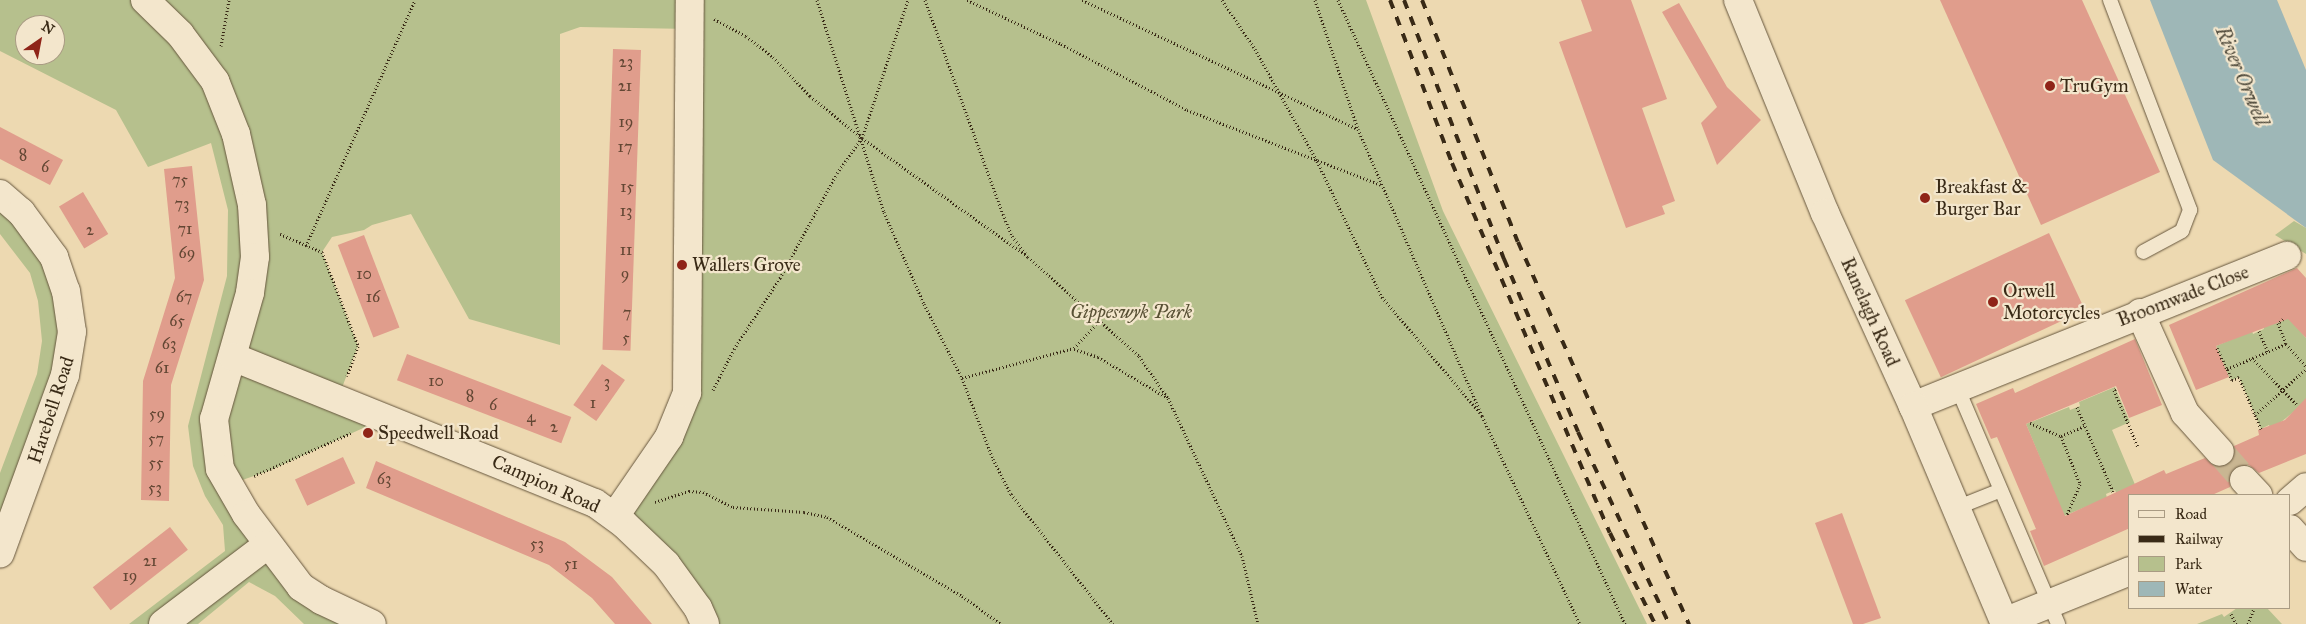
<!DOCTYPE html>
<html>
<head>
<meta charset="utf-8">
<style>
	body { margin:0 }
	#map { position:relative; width:2306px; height:624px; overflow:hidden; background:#edd9b1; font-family:"IM FELL Great Primer",serif }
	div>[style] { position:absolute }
	.green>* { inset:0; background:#b6c08d }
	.water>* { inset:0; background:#9eb7b7 }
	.building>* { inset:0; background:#e09d8c; transform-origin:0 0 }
	.street-tunnel>* { height:28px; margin-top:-14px; transform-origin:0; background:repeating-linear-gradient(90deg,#c9b692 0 28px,transparent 0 42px) }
	.path>* { height:3px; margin-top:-1.5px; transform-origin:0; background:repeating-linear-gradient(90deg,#392a16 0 1px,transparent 0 3.5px) }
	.roads { filter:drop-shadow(0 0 1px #66563d) drop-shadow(0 0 1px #66563d) }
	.lane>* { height:14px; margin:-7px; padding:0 7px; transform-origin:7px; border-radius:7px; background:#f3e6cc }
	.street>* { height:28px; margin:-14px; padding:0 14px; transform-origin:14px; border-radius:14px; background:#f3e6cc }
	.secondary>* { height:28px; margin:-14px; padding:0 14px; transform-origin:14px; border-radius:14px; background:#f3e6cc }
	.rail>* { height:4px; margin-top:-2px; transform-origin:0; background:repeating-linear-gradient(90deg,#392a16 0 9px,transparent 0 18px) }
	.dots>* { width:14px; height:14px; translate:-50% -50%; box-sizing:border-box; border:2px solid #f3e6cc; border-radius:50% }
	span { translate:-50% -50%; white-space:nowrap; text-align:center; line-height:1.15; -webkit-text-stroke:4.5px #f3e6cc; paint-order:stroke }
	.number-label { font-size:16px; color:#634734 }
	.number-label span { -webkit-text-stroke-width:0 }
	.poi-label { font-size:19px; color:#392a16 }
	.left { translate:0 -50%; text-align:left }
	.street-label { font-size:19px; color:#392a16 }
	.park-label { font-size:19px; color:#585034; font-style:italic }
	.water-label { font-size:20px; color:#524d3e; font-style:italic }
	.legend { position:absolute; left:2128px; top:494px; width:162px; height:115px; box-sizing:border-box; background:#f3e6cc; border:1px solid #a99b83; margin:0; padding:6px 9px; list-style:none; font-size:15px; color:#392a16 }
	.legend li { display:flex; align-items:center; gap:10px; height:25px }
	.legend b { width:25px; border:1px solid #a99b83 }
	.north { position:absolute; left:15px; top:15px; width:50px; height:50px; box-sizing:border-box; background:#f3e6cc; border:1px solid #a99b83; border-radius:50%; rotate:33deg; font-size:14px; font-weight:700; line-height:20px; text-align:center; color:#392a16 }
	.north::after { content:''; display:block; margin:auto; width:18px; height:22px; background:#8f2418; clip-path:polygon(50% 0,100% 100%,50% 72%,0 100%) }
</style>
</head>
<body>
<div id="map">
	<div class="green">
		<i style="clip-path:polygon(evenodd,0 0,1366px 0,1443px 211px,1647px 624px,705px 624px,615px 516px,677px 422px,690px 29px,580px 27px,560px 34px,560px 345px,469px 319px,411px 214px,372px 225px,364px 230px,332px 237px,322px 252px,358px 346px,338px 398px,372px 424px,271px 470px,228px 485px,267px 545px,372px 624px,304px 624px,275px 596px,249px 582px,198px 624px,129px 624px,225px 551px,223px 525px,205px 496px,193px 466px,188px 426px,227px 276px,228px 210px,211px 143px,148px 167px,116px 110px,0 51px,0 0,25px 25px,55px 25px,55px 55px,25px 55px,25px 25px)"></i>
		<i style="clip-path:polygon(0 194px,8px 201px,70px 310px,0 554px,0 473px,37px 374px,42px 341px,38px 301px,30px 273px,0 234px)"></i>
		<i style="clip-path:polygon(2294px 221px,2306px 228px,2306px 254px,2275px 235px)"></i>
		<i style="clip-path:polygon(2288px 317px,2306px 338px,2306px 402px,2271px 430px,2269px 425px,2261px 429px,2239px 377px,2232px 380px,2229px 377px,2216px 346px,2252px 331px,2253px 334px,2264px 329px,2263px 325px)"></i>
		<i style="clip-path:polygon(2115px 387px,2130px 422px,2112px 430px,2136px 487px,2117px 495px,2115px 490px,2106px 494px,2107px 498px,2064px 516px,2026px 424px,2069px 407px,2070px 410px,2080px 406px,2079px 402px)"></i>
		<i style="clip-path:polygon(2237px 608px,2267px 608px,2282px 624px,2197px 624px,2222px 614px,2224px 617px)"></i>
	</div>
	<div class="water">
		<i style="clip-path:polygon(2150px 0,2277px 0,2306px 70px,2306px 228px,2213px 160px)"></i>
	</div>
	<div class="building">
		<i style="clip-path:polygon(1581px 0,1631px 0,1667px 99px,1642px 108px,1675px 201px,1662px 206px,1665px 214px,1626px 228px,1559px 42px,1592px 31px)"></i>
		<i style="clip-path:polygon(1940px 0,2082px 0,2160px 172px,2041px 225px)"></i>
		<i style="clip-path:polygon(1679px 3px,1727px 87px,1761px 120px,1717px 165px,1701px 123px,1717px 107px,1662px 12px)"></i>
		<i style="left:613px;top:49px;width:28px;height:301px;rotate:2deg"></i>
		<i style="clip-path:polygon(0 127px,63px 160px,50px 185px,0 159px)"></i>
		<i style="clip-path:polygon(192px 166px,204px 280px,171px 385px,169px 501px,141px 500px,143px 381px,175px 278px,164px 169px)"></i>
		<i style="left:83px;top:192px;width:49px;height:28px;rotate:59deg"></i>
		<i style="left:2049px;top:233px;width:85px;height:159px;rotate:65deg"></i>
		<i style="left:364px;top:235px;width:99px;height:28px;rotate:69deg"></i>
		<i style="clip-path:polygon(2297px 268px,2306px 278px,2306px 338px,2288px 319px,2216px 346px,2229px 377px,2196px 390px,2169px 325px)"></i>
		<i style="clip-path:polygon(2135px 339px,2162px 405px,2129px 418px,2116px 386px,2026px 424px,2065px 516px,2164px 470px,2166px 474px,2205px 458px,2215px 467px,2224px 467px,2235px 457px,2234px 446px,2259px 435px,2258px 430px,2285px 420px,2306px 398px,2306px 454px,2259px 473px,2249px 465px,2240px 465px,2229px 475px,2230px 487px,2212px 495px,2130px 495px,2130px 528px,2044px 566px,2030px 531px,2036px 529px,1997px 437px,1991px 439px,1976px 404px,2013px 388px,2015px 393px)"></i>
		<i style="left:407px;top:354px;width:176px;height:28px;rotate:21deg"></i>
		<i style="left:602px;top:364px;width:28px;height:50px;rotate:35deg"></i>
		<i style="left:343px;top:457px;width:29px;height:53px;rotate:65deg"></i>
		<i style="clip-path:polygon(376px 461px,565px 542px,612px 577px,652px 624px,615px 624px,592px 598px,549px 565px,366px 488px)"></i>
		<i style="clip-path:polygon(1842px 513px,1881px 618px,1863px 624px,1853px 624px,1815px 523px)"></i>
		<i style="left:170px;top:527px;width:29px;height:98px;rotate:52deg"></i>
	</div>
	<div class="street-tunnel">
		<i style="left:2220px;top:452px;width:37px;rotate:49deg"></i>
	</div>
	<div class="path">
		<i style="left:817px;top:0;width:222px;rotate:72.5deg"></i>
		<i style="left:884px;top:212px;width:100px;rotate:66.5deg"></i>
		<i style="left:924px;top:304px;width:83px;rotate:62.8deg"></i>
		<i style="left:962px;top:378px;width:87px;rotate:69.1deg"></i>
		<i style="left:993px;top:459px;width:39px;rotate:63deg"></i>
		<i style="left:1011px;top:494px;width:165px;rotate:51.9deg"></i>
		<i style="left:925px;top:0;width:228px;rotate:70deg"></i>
		<i style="left:1003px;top:214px;width:24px;rotate:68deg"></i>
		<i style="left:1012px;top:236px;width:23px;rotate:52deg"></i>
		<i style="left:967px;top:0;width:104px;rotate:25.1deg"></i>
		<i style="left:1061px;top:44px;width:142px;rotate:27.6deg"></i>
		<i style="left:1187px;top:110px;width:208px;rotate:21.1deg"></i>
		<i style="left:1082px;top:0;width:304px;rotate:25.1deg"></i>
		<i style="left:1222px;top:0;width:59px;rotate:56deg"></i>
		<i style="left:1255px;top:49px;width:128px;rotate:61deg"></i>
		<i style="left:1317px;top:161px;width:151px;rotate:64.5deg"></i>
		<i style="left:1382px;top:297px;width:152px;rotate:49.8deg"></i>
		<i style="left:1315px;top:0;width:136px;rotate:71.6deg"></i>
		<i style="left:1358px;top:129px;width:313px;rotate:66.6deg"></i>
		<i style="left:1482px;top:416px;width:230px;rotate:64.8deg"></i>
		<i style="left:1338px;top:0;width:687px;rotate:65.3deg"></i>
		<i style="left:714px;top:19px;width:36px;rotate:28deg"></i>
		<i style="left:746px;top:36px;width:34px;rotate:38deg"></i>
		<i style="left:773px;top:57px;width:54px;rotate:46.5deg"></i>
		<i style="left:810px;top:96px;width:67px;rotate:38.9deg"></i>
		<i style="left:862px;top:138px;width:145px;rotate:-71.6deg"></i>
		<i style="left:221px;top:46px;width:47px;rotate:-80.1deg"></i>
		<i style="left:280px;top:234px;width:46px;rotate:23.2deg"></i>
		<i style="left:322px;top:252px;width:101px;rotate:69deg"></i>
		<i style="left:358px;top:346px;width:32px;rotate:110deg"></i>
		<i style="left:306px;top:246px;width:269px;rotate:-66.1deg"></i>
		<i style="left:2283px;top:319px;width:6px;rotate:141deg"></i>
		<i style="left:2278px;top:323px;width:22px;rotate:69deg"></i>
		<i style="left:2259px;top:331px;width:23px;rotate:67deg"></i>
		<i style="left:2217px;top:348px;width:23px;rotate:65deg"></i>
		<i style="left:1074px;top:349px;width:25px;rotate:18deg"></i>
		<i style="left:1098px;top:357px;width:79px;rotate:30.5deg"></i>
		<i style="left:2252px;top:358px;width:66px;rotate:46.2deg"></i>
		<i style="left:962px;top:378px;width:116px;rotate:-15deg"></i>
		<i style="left:1074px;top:348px;width:38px;rotate:-47deg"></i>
		<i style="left:2116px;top:389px;width:2px;rotate:153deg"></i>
		<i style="left:2114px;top:390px;width:62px;rotate:67.2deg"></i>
		<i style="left:713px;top:390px;width:46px;rotate:-62.9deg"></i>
		<i style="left:734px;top:349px;width:85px;rotate:-57.1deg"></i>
		<i style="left:780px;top:278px;width:119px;rotate:-61.5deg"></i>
		<i style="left:837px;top:173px;width:43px;rotate:-54.5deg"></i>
		<i style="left:862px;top:138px;width:204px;rotate:35.6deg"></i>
		<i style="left:1028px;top:257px;width:149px;rotate:41.7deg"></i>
		<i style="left:1139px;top:356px;width:51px;rotate:55.4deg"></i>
		<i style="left:1168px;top:398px;width:174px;rotate:64.9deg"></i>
		<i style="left:1242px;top:556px;width:70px;rotate:76.8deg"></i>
		<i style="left:2077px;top:407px;width:92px;rotate:67deg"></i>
		<i style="left:2255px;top:415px;width:69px;rotate:-42deg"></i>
		<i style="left:2030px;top:423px;width:34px;rotate:23deg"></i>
		<i style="left:2061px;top:436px;width:26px;rotate:-23deg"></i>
		<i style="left:2261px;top:429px;width:56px;rotate:-112.9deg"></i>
		<i style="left:2239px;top:377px;width:8px;rotate:157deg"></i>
		<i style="left:2232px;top:380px;width:12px;rotate:-114deg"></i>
		<i style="left:2227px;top:369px;width:64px;rotate:-23deg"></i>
		<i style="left:2286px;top:344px;width:30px;rotate:48deg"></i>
		<i style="left:2061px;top:436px;width:52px;rotate:68.4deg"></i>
		<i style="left:2080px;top:484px;width:34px;rotate:113deg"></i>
		<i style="left:254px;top:476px;width:106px;rotate:-23.9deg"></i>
		<i style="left:655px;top:502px;width:36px;rotate:-18deg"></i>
		<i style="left:689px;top:491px;width:14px;rotate:4deg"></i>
		<i style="left:703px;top:492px;width:34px;rotate:27deg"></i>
		<i style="left:733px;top:507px;width:71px;rotate:4deg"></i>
		<i style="left:804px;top:512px;width:24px;rotate:12deg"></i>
		<i style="left:827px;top:517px;width:156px;rotate:30.3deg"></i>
		<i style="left:962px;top:596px;width:48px;rotate:35.7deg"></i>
		<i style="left:2231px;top:614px;width:11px;rotate:63deg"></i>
		<i style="left:2248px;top:624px;width:17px;rotate:-69deg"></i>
	</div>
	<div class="roads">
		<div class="lane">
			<i style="left:2110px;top:0;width:225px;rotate:69.1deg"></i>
			<i style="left:2190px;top:210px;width:22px;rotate:111deg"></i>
			<i style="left:2182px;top:231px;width:44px;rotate:151.7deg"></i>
			<i style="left:1957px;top:387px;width:258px;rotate:66.9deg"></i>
			<i style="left:1956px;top:508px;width:48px;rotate:-21.8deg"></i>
		</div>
		<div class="street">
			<i style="left:145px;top:0;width:49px;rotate:44.2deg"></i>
			<i style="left:180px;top:34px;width:59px;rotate:53.3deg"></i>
			<i style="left:215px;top:81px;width:57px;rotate:68.4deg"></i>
			<i style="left:236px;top:134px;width:73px;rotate:77.3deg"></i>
			<i style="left:252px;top:205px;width:52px;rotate:86.7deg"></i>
			<i style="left:255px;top:257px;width:36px;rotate:98deg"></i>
			<i style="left:250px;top:293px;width:131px;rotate:105.9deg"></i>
			<i style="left:214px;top:419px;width:50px;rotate:83.2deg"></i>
			<i style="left:220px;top:469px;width:52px;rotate:60deg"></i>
			<i style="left:246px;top:514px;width:91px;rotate:53deg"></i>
			<i style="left:301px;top:587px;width:24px;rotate:33deg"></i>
			<i style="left:321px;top:600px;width:56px;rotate:25.2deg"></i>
			<i style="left:0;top:194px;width:28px;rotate:41deg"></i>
			<i style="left:21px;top:212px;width:56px;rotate:53.7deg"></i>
			<i style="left:54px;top:257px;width:36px;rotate:71deg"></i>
			<i style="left:66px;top:291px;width:41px;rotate:81.7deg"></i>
			<i style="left:72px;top:332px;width:44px;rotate:99.2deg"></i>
			<i style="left:65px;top:375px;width:190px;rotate:110deg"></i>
			<i style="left:2140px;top:313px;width:110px;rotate:65.8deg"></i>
			<i style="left:2185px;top:413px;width:52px;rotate:48.1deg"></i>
			<i style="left:233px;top:357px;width:390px;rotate:22deg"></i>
			<i style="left:595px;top:503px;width:36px;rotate:36deg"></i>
			<i style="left:624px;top:524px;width:58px;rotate:43.6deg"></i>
			<i style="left:666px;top:564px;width:54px;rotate:54deg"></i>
			<i style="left:698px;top:608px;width:17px;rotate:66deg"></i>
			<i style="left:1913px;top:406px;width:403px;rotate:-21.9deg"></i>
			<i style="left:2244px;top:480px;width:21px;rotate:47deg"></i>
			<i style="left:2290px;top:501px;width:21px;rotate:-41deg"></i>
			<i style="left:615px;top:516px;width:96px;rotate:-55.6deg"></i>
			<i style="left:669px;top:437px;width:48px;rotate:-67.8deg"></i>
			<i style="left:687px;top:393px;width:393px;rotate:-89.6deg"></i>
			<i style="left:2290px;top:529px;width:24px;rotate:48deg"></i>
			<i style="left:2004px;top:622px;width:136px;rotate:-22deg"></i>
			<i style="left:163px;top:624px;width:131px;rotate:-37.2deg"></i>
		</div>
		<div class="secondary">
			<i style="left:1738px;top:0;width:230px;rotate:67.8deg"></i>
			<i style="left:1825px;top:213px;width:212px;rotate:65.5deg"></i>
			<i style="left:1913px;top:406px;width:237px;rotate:67.1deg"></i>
		</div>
	</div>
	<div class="rail">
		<i style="left:1390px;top:0;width:174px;rotate:69.2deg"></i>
		<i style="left:1452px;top:163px;width:402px;rotate:66.9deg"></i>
		<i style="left:1610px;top:533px;width:102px;rotate:63.7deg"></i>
		<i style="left:1404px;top:0;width:278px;rotate:68.9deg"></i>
		<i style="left:1504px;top:259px;width:188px;rotate:66.8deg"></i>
		<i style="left:1578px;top:432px;width:212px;rotate:64.6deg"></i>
		<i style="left:1422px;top:0;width:260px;rotate:68.4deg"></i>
		<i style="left:1518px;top:242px;width:419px;rotate:65.9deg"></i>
	</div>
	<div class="dots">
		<i style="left:2050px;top:86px;background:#8f2418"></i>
		<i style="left:1925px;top:198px;background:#8f2418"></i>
		<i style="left:682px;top:265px;background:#8f2418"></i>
		<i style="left:1993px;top:302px;background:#8f2418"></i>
		<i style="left:368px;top:433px;background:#8f2418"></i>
	</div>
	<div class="number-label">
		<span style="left:626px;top:62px">23</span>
		<span style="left:625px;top:86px">21</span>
		<span style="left:626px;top:122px">19</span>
		<span style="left:625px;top:147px">17</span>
		<span style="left:23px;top:155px">8</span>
		<span style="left:45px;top:167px">6</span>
		<span style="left:180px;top:180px">75</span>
		<span style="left:627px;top:187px">15</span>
		<span style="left:182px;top:204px">73</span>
		<span style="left:626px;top:211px">13</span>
		<span style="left:185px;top:229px">71</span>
		<span style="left:90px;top:230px">2</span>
		<span style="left:626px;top:250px">11</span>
		<span style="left:187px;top:253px">69</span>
		<span style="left:364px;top:274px">10</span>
		<span style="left:625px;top:274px">9</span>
		<span style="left:184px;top:297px">67</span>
		<span style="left:373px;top:297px">16</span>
		<span style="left:627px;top:313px">7</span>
		<span style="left:177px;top:321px">65</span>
		<span style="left:626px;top:338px">5</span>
		<span style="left:169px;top:344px">63</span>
		<span style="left:162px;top:368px">61</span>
		<span style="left:436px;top:381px">10</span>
		<span style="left:607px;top:382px">3</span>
		<span style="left:470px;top:396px">8</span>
		<span style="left:593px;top:403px">1</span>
		<span style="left:493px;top:405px">6</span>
		<span style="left:157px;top:414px">59</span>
		<span style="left:531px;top:417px">4</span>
		<span style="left:554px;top:427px">2</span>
		<span style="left:156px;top:439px">57</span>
		<span style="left:156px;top:463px">55</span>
		<span style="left:384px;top:479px">63</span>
		<span style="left:155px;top:488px">53</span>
		<span style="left:537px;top:544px">53</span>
		<span style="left:150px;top:561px">21</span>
		<span style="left:571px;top:564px">51</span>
		<span style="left:130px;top:576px">19</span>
	</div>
	<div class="poi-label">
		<span class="left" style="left:2060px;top:86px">TruGym</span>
		<span class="left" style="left:1935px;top:198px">Breakfast &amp;<br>Burger Bar</span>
		<span class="left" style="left:692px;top:265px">Wallers Grove</span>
		<span class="left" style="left:2003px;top:302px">Orwell<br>Motorcycles</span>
		<span class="left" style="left:378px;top:433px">Speedwell Road</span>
	</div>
	<div class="street-label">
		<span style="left:2183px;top:296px;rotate:-21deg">Broomwade Close</span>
		<span style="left:1870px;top:312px;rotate:66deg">Ranelagh Road</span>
		<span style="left:51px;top:410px;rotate:-72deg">Harebell Road</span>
		<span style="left:546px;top:484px;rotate:24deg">Campion Road</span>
	</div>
	<div class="park-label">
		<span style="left:1131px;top:312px">Gippeswyk Park</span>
	</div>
	<div class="water-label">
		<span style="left:2242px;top:76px;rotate:67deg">River Orwell</span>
	</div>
	<ul class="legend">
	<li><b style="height:6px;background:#f3e6cc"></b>Road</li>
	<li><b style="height:6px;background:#392a16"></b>Railway</li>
	<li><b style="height:14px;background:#b6c08d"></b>Park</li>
	<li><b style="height:14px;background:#9eb7b7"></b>Water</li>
	</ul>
	<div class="north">N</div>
</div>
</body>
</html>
